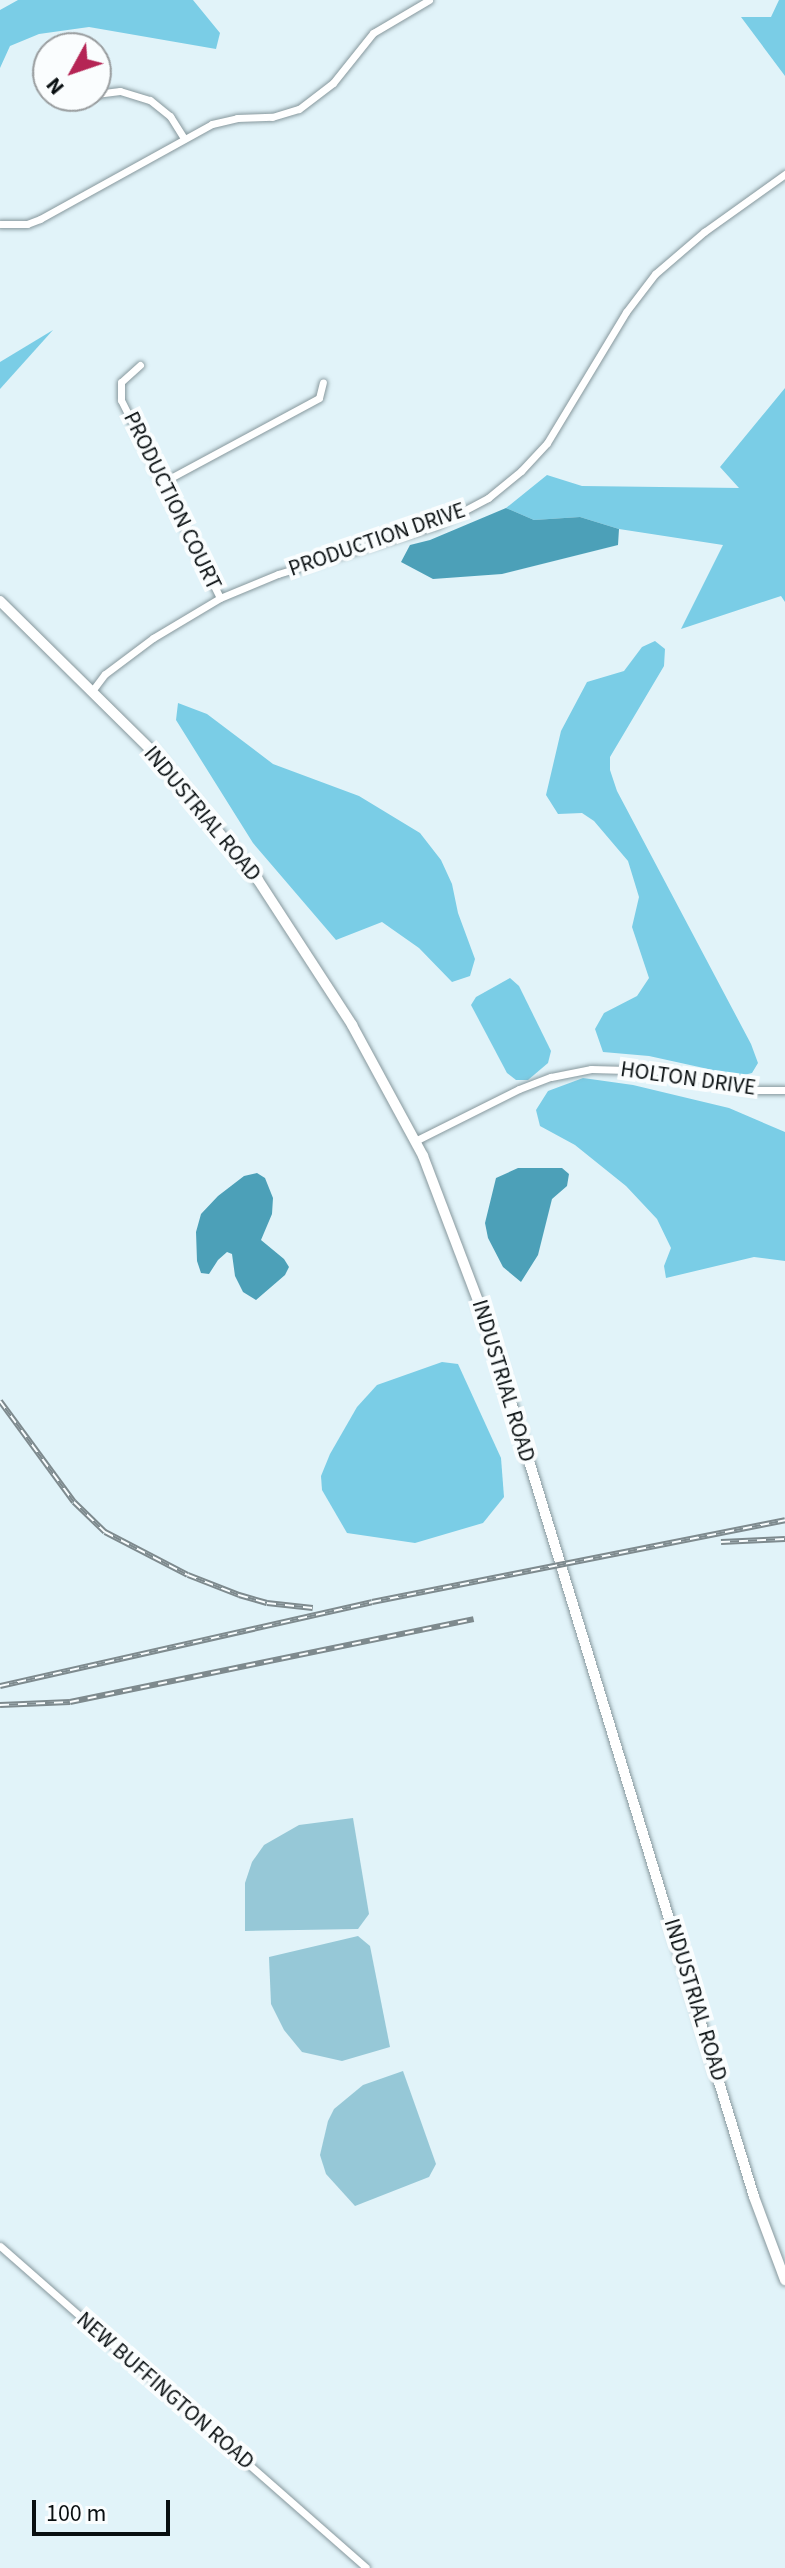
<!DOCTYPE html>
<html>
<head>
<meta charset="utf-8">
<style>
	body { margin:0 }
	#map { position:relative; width:785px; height:2568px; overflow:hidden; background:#e1f3f9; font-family:"Source Sans 3",sans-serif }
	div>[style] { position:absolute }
	.green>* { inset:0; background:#96c8d7 }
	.forest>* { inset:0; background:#7acde6 }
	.water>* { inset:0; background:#4ca0b8 }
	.roads { filter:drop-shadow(0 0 2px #87989d) drop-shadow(0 0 2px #87989d) }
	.minor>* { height:7px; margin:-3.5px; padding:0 3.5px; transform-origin:3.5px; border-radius:3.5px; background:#fff }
	.secondary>* { height:10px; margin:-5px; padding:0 5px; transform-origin:5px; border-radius:5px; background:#fff }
	.rail>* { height:6px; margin-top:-3px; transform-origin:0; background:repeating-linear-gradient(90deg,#fafdfe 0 9px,#7e8a8e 0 18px); box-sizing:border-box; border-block:2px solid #7e8a8e }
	span { translate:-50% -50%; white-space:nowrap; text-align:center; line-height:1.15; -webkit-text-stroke:8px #fafdfe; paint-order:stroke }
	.street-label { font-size:22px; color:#080e10 }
	.north { position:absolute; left:32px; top:32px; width:80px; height:80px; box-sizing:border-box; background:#fafdfe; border:2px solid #999d9f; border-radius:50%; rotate:230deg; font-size:22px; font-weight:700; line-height:32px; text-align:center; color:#080e10 }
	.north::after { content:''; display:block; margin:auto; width:28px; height:36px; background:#b52555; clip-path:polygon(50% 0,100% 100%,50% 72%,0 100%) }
	.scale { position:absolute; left:32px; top:2500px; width:138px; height:36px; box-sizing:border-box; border:4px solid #080e10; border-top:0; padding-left:10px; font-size:24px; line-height:28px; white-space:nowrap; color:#080e10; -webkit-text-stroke:6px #fafdfe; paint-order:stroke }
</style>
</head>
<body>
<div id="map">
	<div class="green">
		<i style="clip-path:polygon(353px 1818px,369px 1914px,358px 1929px,245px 1931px,245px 1883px,252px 1862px,264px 1845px,299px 1825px)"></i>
		<i style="clip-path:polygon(358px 1936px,370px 1946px,390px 2047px,342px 2061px,302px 2052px,284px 2030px,271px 2004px,269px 1957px)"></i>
		<i style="clip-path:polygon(403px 2071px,436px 2164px,429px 2177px,355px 2206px,326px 2174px,320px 2155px,328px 2121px,334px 2109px,363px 2085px)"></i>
	</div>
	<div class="forest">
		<i style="clip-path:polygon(18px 0,193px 0,220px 33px,216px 49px,89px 27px,39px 34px,10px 46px,0 68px,0 10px)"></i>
		<i style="clip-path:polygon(779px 0,785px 0,785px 76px,741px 17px,771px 17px)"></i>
		<i style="clip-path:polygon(53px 330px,0 389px,0 362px)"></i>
		<i style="clip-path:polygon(785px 388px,785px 602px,781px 596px,681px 629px,723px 545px,619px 529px,580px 517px,534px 520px,506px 508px,547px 475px,582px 486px,739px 488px,720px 467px)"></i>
		<i style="clip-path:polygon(655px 641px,665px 649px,664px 666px,610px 757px,610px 770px,617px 791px,751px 1044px,758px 1063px,752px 1073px,740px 1076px,649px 1056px,603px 1052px,595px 1029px,604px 1013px,637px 996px,649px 978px,632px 927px,639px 897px,628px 861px,594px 821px,582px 813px,558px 814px,546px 795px,561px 731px,587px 682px,624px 671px,642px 647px)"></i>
		<i style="clip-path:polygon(178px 703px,207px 714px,273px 764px,359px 796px,420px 833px,441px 860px,452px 884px,458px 913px,475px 959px,470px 976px,452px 982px,419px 948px,382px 922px,336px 940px,253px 843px,176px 720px)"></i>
		<i style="clip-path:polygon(510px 978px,519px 986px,551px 1051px,548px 1063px,528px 1080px,516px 1080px,507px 1073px,471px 1005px,476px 997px)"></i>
		<i style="clip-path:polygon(583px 1078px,633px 1085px,729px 1108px,785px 1132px,785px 1261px,754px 1257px,666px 1278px,664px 1266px,671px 1248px,657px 1219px,626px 1186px,575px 1145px,540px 1126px,536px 1110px,548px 1091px)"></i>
		<i style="clip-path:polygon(442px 1362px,458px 1364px,501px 1458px,504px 1497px,483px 1523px,415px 1543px,347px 1533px,322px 1490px,321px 1476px,330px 1454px,357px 1407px,377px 1385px)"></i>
	</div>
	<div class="water">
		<i style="clip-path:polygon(506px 508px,534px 520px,580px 517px,619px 529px,618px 545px,502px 574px,433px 579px,401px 562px,410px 545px,430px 540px)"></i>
		<i style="clip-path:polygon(518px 1168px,562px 1168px,569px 1174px,567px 1186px,552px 1199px,538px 1255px,521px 1282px,503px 1267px,488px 1238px,485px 1223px,496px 1178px)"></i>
		<i style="clip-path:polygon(257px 1173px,265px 1178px,273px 1198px,272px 1214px,261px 1240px,284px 1259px,289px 1267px,285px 1275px,256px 1300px,243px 1292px,235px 1276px,232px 1254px,227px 1252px,218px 1260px,209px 1274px,201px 1273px,197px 1261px,196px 1232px,201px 1214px,218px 1196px,244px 1176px)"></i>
	</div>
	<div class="roads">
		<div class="minor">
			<i style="left:96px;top:94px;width:24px;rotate:-7deg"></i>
			<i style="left:120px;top:91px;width:31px;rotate:17deg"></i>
			<i style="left:150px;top:100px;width:26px;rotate:39deg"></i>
			<i style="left:170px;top:116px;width:25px;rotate:58deg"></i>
			<i style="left:77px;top:98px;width:9px;rotate:-13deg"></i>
			<i style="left:0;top:224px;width:27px"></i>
			<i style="left:27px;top:224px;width:14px;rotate:-21deg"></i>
			<i style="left:40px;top:219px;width:196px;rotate:-28.9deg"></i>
			<i style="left:212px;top:124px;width:26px;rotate:-13deg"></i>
			<i style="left:237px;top:118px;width:35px;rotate:-2deg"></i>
			<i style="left:272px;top:117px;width:28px;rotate:-17deg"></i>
			<i style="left:299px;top:109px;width:43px;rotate:-37.4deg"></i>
			<i style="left:333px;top:83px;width:64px;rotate:-51.3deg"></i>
			<i style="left:373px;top:33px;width:65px;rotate:-30.5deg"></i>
			<i style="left:140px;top:365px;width:25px;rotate:138deg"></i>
			<i style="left:121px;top:382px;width:18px;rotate:90deg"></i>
			<i style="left:121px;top:400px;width:221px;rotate:63.4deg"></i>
			<i style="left:163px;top:482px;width:177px;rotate:-28.3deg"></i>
			<i style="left:319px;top:398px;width:16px;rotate:-76deg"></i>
			<i style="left:92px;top:691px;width:21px;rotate:-53deg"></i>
			<i style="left:105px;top:674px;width:60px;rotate:-36.9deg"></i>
			<i style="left:153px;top:638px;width:78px;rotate:-30.8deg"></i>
			<i style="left:220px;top:598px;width:63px;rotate:-22.5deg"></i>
			<i style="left:278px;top:574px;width:166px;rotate:-17.1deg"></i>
			<i style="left:437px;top:525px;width:58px;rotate:-27.9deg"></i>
			<i style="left:488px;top:498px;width:43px;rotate:-39.3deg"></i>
			<i style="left:521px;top:471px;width:38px;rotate:-47deg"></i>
			<i style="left:547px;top:443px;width:153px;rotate:-58.9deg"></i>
			<i style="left:626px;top:312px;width:48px;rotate:-52.7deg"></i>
			<i style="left:655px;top:274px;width:65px;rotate:-40.6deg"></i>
			<i style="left:704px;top:232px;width:100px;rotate:-35.6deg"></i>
			<i style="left:415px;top:1141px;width:116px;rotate:-26.6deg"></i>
			<i style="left:519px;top:1089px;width:34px;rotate:-21deg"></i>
			<i style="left:551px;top:1077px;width:41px;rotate:-11.3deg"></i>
			<i style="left:591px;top:1069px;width:72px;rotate:1.6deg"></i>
			<i style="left:663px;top:1071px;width:94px;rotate:11.7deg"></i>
			<i style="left:755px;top:1090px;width:30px"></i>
			<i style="left:0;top:2246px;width:487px;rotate:41.3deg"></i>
		</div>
		<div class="secondary">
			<i style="left:0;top:601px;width:212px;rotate:44.6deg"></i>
			<i style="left:151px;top:750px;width:168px;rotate:50.5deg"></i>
			<i style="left:258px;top:880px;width:173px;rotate:57deg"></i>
			<i style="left:352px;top:1025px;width:149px;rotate:61.5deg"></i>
			<i style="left:423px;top:1156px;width:186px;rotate:69.2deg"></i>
			<i style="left:489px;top:1330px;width:907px;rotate:73deg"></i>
			<i style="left:754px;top:2197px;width:89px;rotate:69.5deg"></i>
		</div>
	</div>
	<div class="rail">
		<i style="left:0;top:1401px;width:125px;rotate:53.8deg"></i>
		<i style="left:74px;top:1502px;width:43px;rotate:44.1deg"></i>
		<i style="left:105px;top:1532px;width:93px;rotate:27.4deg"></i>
		<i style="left:188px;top:1575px;width:55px;rotate:21.4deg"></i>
		<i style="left:239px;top:1595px;width:29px;rotate:16deg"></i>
		<i style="left:267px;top:1603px;width:46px;rotate:6.2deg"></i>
		<i style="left:721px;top:1542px;width:64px;rotate:-2.7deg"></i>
		<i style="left:0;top:1686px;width:381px;rotate:-12.7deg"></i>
		<i style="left:372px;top:1602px;width:421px;rotate:-11.2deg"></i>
		<i style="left:0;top:1705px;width:70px;rotate:-2.5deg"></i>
		<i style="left:70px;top:1702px;width:412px;rotate:-11.6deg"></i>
	</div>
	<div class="street-label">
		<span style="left:172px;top:501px;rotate:64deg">PRODUCTION COURT</span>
		<span style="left:377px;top:540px;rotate:-19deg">PRODUCTION DRIVE</span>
		<span style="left:202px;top:814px;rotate:50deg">INDUSTRIAL ROAD</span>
		<span style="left:688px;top:1079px;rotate:8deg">HOLTON DRIVE</span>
		<span style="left:503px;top:1381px;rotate:73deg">INDUSTRIAL ROAD</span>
		<span style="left:695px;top:2000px;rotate:73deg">INDUSTRIAL ROAD</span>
		<span style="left:165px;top:2391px;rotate:41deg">NEW BUFFINGTON ROAD</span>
	</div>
	<div class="north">N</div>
	<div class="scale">100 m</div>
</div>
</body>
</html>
